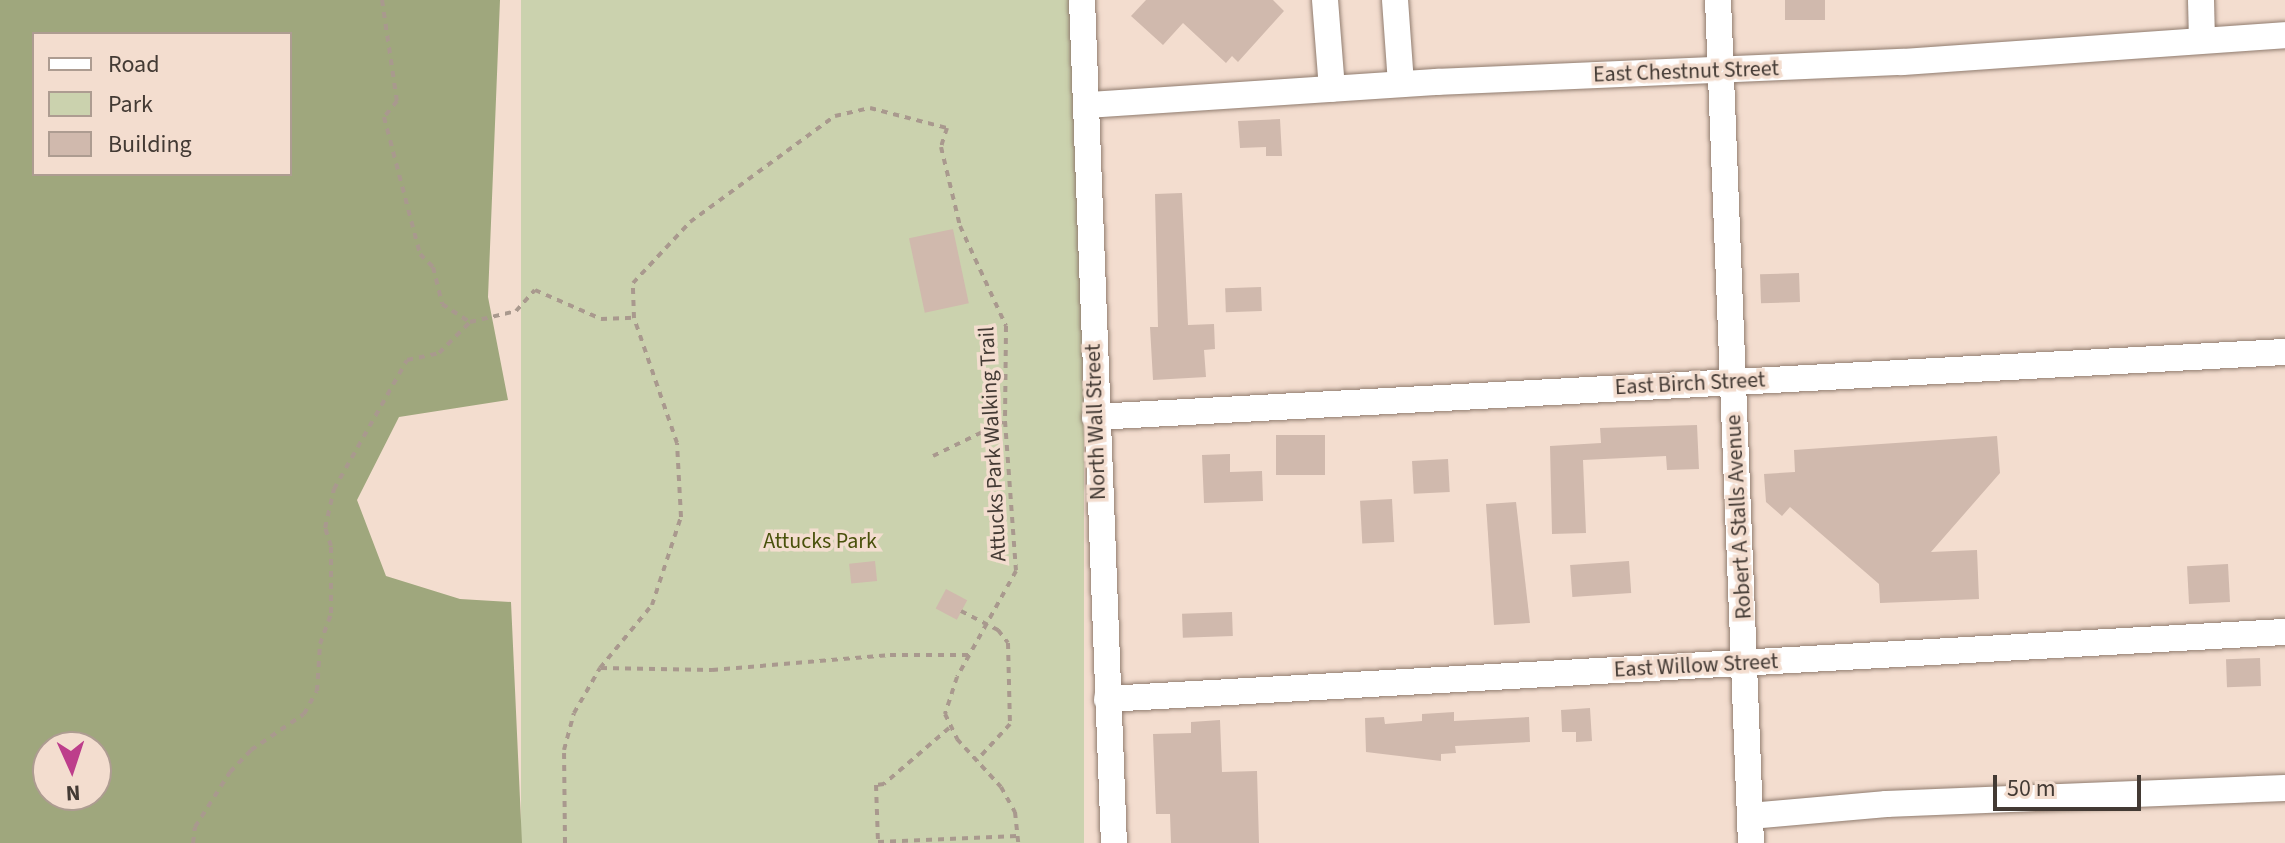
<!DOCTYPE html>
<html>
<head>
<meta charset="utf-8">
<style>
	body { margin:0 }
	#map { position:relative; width:2285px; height:843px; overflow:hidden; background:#f3ddcf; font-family:"Source Sans 3",sans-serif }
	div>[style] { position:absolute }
	.green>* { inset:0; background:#cbd2ae; transform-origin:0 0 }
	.forest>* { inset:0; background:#9fa77d }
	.building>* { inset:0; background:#d0b9ad; transform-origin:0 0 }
	.path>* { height:4px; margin-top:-2px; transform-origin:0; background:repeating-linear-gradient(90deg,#a9998e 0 6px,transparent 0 12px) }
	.roads { filter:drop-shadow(0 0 2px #907c6f) drop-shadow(0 0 2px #907c6f) }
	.minor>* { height:26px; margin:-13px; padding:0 13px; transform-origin:13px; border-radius:13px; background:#fff }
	span { translate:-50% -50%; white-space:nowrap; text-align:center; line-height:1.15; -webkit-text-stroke:7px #f3ddcf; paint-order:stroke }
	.street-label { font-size:22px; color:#433a34 }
	.park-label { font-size:22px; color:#49510b }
	.legend { position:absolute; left:32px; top:32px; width:260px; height:144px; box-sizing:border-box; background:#f3ddcf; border:2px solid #ad9c91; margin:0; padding:10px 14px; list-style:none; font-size:24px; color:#433a34 }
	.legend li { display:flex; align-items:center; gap:16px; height:40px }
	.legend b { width:40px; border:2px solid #ad9c91 }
	.north { position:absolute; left:32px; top:731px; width:80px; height:80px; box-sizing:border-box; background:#f3ddcf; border:2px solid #ad9c91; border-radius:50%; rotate:177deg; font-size:22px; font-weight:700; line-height:32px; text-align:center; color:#433a34 }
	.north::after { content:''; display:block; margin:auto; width:28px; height:36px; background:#bd3e8b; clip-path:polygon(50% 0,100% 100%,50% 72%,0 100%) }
	.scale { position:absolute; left:1993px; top:775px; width:148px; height:36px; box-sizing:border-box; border:4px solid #433a34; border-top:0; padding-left:10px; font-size:24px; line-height:28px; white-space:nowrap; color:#433a34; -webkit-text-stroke:6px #f3ddcf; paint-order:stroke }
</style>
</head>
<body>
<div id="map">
	<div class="green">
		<i style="left:521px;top:0;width:563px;height:843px"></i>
	</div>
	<div class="forest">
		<i style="clip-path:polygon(evenodd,0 0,500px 0,488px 297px,508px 400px,399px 417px,357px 500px,386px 576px,460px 599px,511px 602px,522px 843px,0 843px,0 0,34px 34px,290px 34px,290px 174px,34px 174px,34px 34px,0 0,48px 747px,96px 747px,96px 795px,48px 795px,48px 747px)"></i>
	</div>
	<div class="building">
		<i style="clip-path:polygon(1146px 0,1273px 0,1284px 11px,1238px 62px,1232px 56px,1226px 63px,1183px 23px,1163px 45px,1131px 16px)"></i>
		<i style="left:1785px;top:0;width:40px;height:20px"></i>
		<i style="clip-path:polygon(1280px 119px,1282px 156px,1266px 156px,1266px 147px,1240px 148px,1238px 121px)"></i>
		<i style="clip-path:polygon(1182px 193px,1188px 325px,1214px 324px,1215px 349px,1204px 350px,1206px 377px,1153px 380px,1150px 327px,1158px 327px,1155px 194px)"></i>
		<i style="left:953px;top:229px;width:76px;height:45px;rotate:78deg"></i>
		<i style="left:1799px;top:273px;width:29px;height:39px;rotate:88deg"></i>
		<i style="left:1261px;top:287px;width:24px;height:36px;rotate:88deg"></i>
		<i style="clip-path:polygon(1697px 425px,1699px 469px,1667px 470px,1666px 456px,1583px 460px,1586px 533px,1552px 534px,1550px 446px,1601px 443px,1600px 428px)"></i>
		<i style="left:1325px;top:435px;width:40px;height:49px;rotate:90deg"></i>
		<i style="clip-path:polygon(1997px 436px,2000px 473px,1931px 552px,1977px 550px,1979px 599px,1880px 603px,1879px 584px,1790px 507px,1782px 516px,1766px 502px,1764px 474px,1795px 472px,1794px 450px)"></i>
		<i style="clip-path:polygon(1230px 454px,1230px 472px,1262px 471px,1263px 501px,1204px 503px,1202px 455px)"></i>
		<i style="left:1448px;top:459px;width:33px;height:36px;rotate:87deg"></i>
		<i style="left:1392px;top:499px;width:43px;height:32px;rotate:87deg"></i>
		<i style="clip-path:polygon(1516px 502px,1530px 623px,1494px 625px,1486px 504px)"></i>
		<i style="left:875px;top:561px;width:20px;height:26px;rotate:84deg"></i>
		<i style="left:1629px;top:561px;width:32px;height:59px;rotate:86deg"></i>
		<i style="left:2228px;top:564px;width:38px;height:41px;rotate:87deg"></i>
		<i style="left:946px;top:589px;width:24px;height:22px;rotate:28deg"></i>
		<i style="left:1232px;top:612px;width:24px;height:50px;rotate:88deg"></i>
		<i style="left:2260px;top:658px;width:28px;height:34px;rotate:88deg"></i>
		<i style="clip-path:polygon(1590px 708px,1592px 741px,1576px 742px,1576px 732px,1562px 732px,1561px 710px)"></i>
		<i style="clip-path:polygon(1454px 712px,1454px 721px,1529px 717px,1530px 742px,1455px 746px,1456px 753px,1441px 754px,1441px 761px,1366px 752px,1365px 718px,1384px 717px,1385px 724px,1422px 721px,1422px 714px)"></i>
		<i style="clip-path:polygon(1220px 720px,1222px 772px,1257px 771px,1259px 843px,1171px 843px,1170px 814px,1156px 814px,1153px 734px,1191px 733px,1191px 722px)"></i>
	</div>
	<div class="path">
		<i style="left:382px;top:0;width:102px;rotate:81.6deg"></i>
		<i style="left:397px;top:101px;width:21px;rotate:129deg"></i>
		<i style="left:384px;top:117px;width:142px;rotate:75.3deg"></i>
		<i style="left:420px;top:254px;width:18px;rotate:45deg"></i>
		<i style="left:433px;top:267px;width:38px;rotate:76deg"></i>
		<i style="left:442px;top:304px;width:33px;rotate:33deg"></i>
		<i style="left:933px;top:456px;width:80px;rotate:-25.9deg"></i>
		<i style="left:961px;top:611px;width:42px;rotate:27.2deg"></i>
		<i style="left:998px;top:630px;width:16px;rotate:52deg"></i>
		<i style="left:1008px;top:643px;width:81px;rotate:88.6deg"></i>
		<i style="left:1010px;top:724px;width:49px;rotate:132.5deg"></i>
		<i style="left:601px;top:668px;width:111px;rotate:1deg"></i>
		<i style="left:712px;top:670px;width:179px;rotate:-4.8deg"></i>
		<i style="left:890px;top:655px;width:80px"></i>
		<i style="left:949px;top:728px;width:86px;rotate:139.3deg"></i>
		<i style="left:884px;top:784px;width:8px;rotate:173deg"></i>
		<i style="left:876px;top:785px;width:57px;rotate:88deg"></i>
		<i style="left:878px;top:842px;width:139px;rotate:-2.5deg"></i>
		<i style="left:193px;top:843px;width:16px;rotate:-83deg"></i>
		<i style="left:195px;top:827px;width:65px;rotate:-57.5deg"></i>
		<i style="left:230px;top:772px;width:30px;rotate:-46deg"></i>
		<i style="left:251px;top:750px;width:64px;rotate:-34.2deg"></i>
		<i style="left:304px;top:714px;width:26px;rotate:-61deg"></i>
		<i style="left:317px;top:691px;width:47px;rotate:-86.3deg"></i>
		<i style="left:320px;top:644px;width:33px;rotate:-70deg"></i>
		<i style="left:331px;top:613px;width:67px;rotate:-90deg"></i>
		<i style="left:331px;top:546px;width:19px;rotate:-108deg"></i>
		<i style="left:325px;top:528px;width:40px;rotate:-77deg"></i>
		<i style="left:334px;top:489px;width:148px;rotate:-60.5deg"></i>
		<i style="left:407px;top:360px;width:33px;rotate:-12deg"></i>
		<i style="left:439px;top:353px;width:44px;rotate:-45deg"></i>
		<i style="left:470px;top:322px;width:47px;rotate:-13.4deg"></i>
		<i style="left:516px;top:311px;width:28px;rotate:-48deg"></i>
		<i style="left:535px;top:290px;width:72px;rotate:23.7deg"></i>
		<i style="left:601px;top:319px;width:33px;rotate:-2deg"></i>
		<i style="left:565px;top:843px;width:93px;rotate:-90.6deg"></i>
		<i style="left:564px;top:750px;width:38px;rotate:-75deg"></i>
		<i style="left:574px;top:713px;width:52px;rotate:-60deg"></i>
		<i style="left:600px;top:668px;width:82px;rotate:-50.5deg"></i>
		<i style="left:652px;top:605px;width:93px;rotate:-71.8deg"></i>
		<i style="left:681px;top:517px;width:74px;rotate:-93.1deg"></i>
		<i style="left:677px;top:443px;width:132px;rotate:-109deg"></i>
		<i style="left:634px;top:318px;width:35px;rotate:-92deg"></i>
		<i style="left:633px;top:283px;width:83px;rotate:-46.9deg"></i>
		<i style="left:690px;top:222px;width:180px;rotate:-36.2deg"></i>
		<i style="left:835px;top:116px;width:36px;rotate:-13deg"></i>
		<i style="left:870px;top:108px;width:80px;rotate:14.6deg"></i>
		<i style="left:947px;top:128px;width:20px;rotate:108deg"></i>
		<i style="left:941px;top:147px;width:81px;rotate:76.5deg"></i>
		<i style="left:960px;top:226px;width:110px;rotate:65.3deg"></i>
		<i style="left:1006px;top:326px;width:95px;rotate:90.6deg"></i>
		<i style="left:1005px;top:421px;width:150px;rotate:85.8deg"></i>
		<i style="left:1016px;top:571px;width:121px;rotate:119.1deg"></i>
		<i style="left:957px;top:677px;width:39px;rotate:108deg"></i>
		<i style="left:945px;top:714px;width:28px;rotate:64deg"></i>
		<i style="left:957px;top:739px;width:65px;rotate:47.5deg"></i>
		<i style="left:1001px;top:787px;width:29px;rotate:61deg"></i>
		<i style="left:1015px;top:812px;width:31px;rotate:84deg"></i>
	</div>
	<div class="roads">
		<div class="minor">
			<i style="left:1082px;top:0;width:844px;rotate:87.83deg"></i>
			<i style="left:1325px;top:0;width:89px;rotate:85.5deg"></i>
			<i style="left:1395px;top:0;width:84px;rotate:85.9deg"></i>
			<i style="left:1718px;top:0;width:844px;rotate:87.76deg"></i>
			<i style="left:2201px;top:0;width:40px;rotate:88.6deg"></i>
			<i style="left:1088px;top:105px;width:350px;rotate:-3.8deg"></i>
			<i style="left:1437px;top:82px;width:465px;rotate:-2.5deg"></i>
			<i style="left:1902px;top:62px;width:384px;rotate:-4deg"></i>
			<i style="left:1095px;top:417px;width:1192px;rotate:-3.13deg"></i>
			<i style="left:1107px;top:699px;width:1180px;rotate:-3.26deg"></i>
			<i style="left:1750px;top:816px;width:137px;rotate:-5deg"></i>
			<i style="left:1886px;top:804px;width:399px;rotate:-2.3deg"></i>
		</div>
	</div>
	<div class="street-label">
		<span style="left:1686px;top:72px;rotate:-2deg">East Chestnut Street</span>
		<span style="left:1690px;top:384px;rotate:-3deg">East Birch Street</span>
		<span style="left:1096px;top:422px;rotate:-92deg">North Wall Street</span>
		<span style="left:993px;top:444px;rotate:-93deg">Attucks Park Walking Trail</span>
		<span style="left:1739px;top:517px;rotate:-93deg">Robert A Stalls Avenue</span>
		<span style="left:1696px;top:666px;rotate:-3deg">East Willow Street</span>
	</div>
	<div class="park-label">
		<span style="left:820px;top:542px">Attucks Park</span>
	</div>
	<ul class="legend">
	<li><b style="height:10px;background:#fff"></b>Road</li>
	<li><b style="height:22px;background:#cbd2ae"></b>Park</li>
	<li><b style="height:22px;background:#d0b9ad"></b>Building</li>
	</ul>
	<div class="north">N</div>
	<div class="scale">50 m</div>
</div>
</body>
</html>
